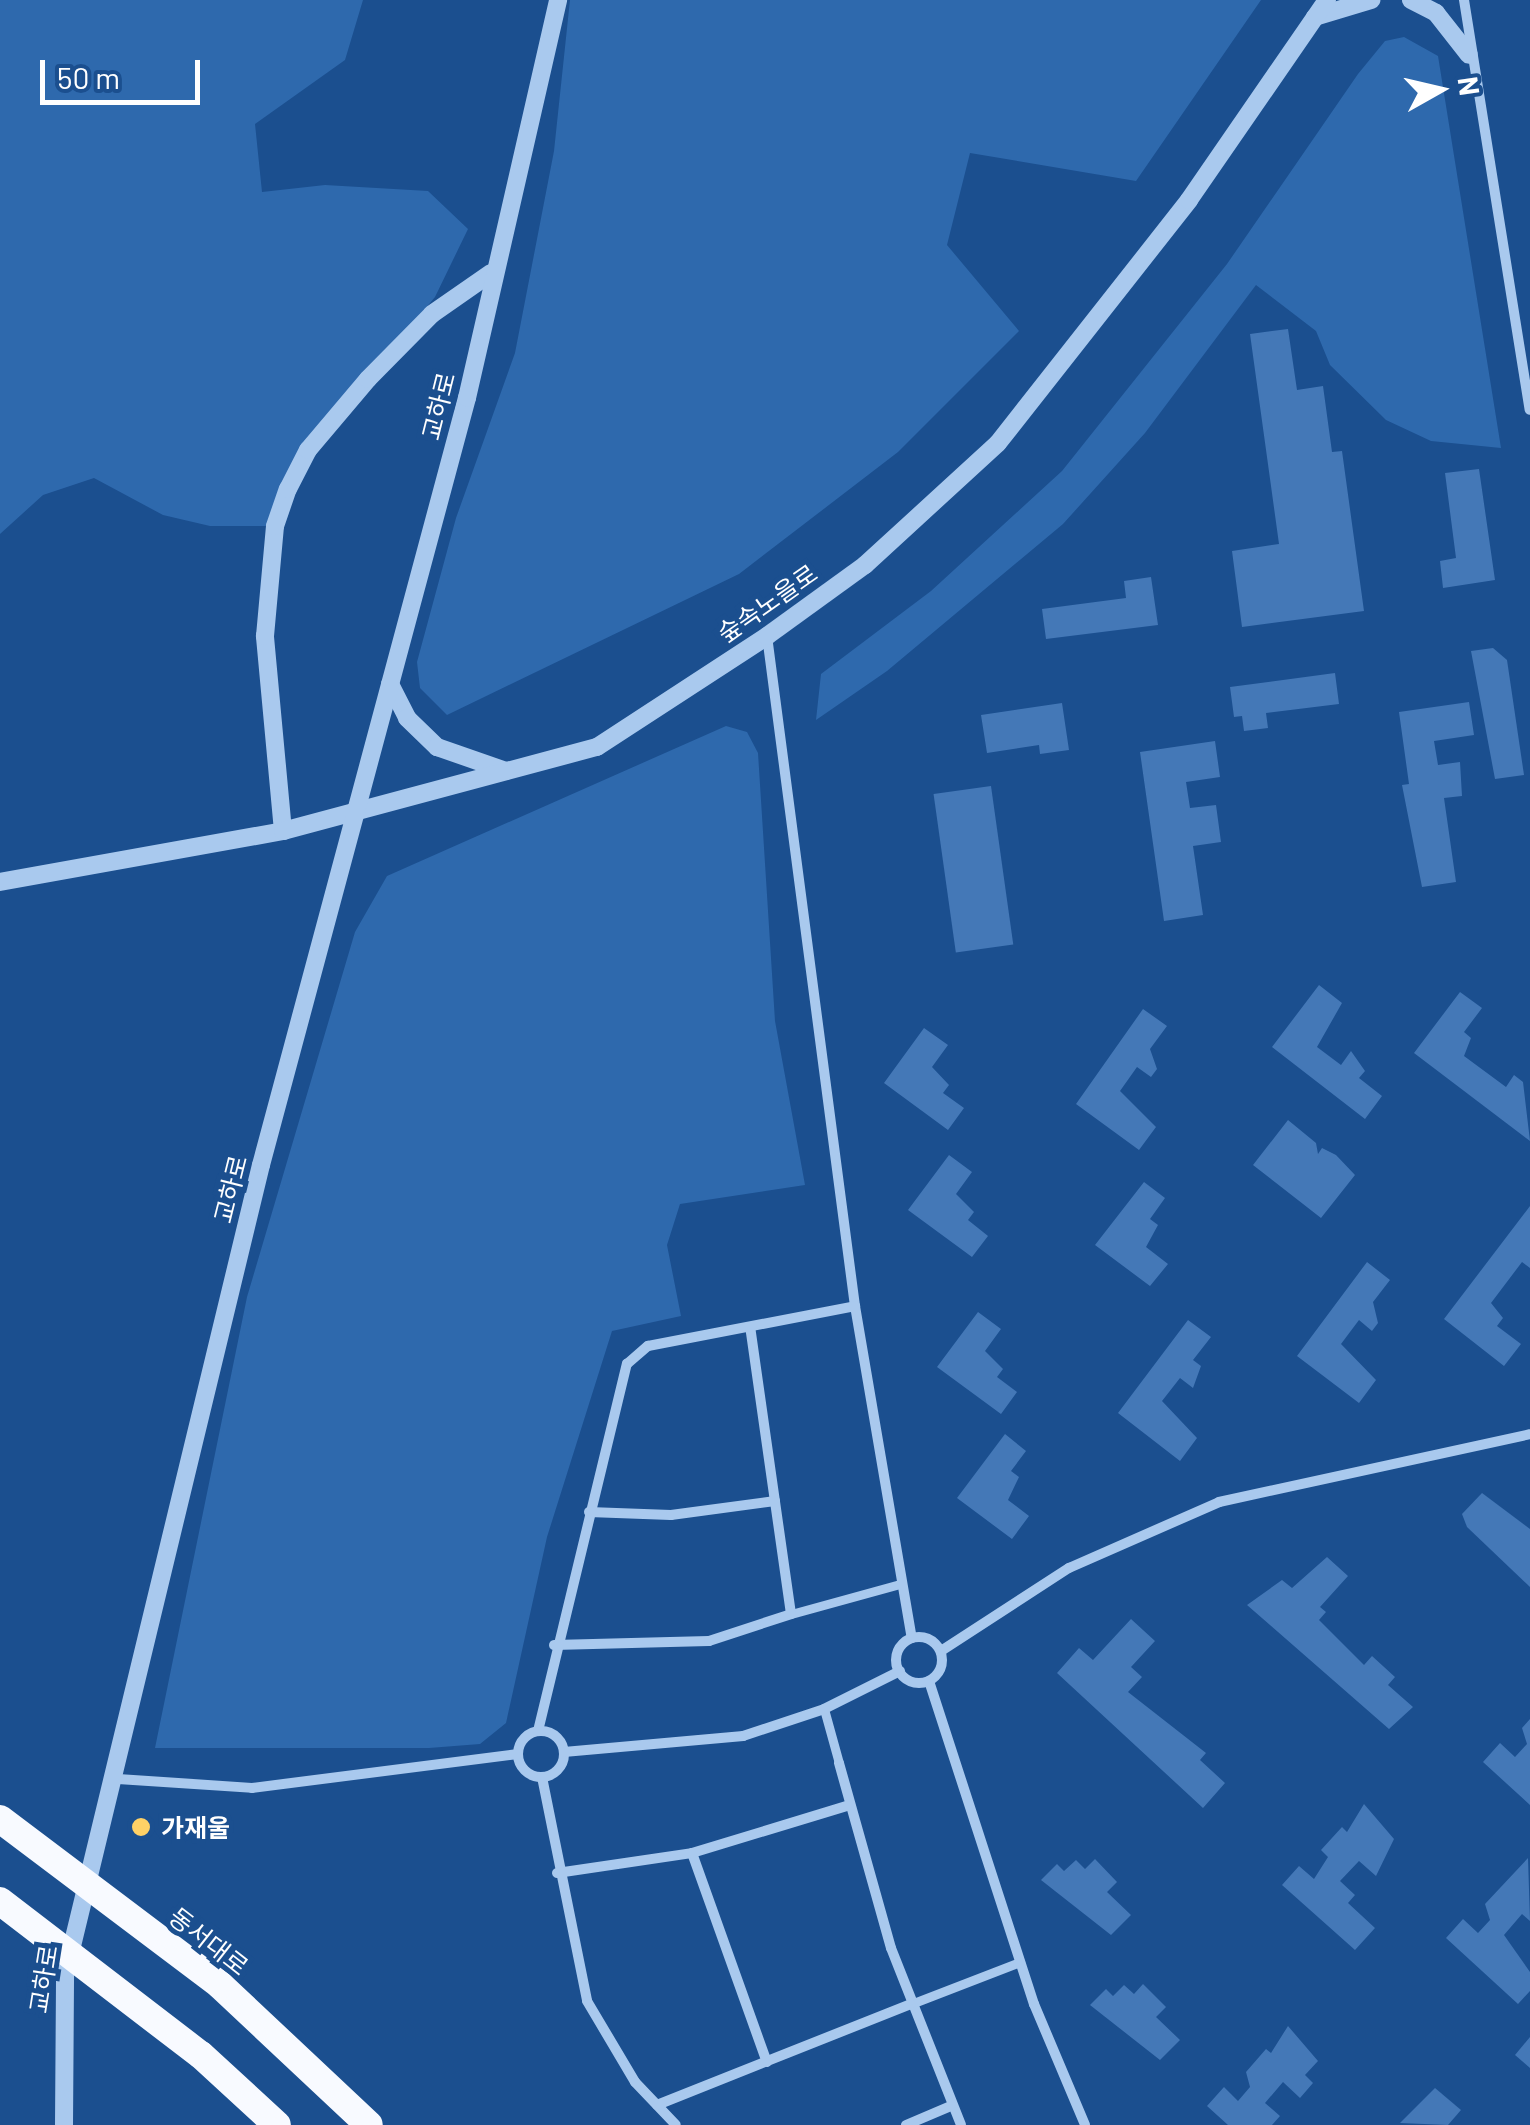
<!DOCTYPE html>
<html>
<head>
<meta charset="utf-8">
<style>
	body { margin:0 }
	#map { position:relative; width:1530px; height:2125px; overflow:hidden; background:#1b4f8f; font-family:Barlow,"Noto Sans KR",sans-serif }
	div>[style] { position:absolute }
	.green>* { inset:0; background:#2e69ad }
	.building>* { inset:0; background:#4478b7; transform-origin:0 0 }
	.pedestrian>* { height:9px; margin:-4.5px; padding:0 4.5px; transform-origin:4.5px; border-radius:4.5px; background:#a9c9ee }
	.minor>* { height:10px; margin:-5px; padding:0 5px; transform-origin:5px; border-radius:5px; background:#a9c9ee }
	.minor>.ring { margin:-5px; padding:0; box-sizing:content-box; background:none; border:10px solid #a9c9ee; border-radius:50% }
	.tertiary>* { height:18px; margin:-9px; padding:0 9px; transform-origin:9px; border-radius:9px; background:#a9c9ee }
	.trunk>* { height:28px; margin:-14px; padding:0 14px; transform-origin:14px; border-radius:14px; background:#f8faff }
	.trunk-bridge>* { height:28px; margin:-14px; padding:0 14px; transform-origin:14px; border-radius:14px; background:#f8faff }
	.dots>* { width:28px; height:28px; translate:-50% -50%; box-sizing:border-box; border:5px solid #1b4f8f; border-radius:50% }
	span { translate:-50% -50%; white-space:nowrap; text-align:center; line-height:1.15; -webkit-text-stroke:10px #1b4f8f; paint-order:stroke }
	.street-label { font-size:25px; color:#fff }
	.poi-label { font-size:25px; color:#fff; font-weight:700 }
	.left { translate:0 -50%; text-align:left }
	.north { position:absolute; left:1390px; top:40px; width:100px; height:100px; -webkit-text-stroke:8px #1b4f8f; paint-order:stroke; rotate:82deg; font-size:28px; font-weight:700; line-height:40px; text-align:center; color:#fff }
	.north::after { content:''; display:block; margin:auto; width:35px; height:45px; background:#fff; clip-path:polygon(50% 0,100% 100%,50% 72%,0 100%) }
	.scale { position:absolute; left:40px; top:60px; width:160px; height:45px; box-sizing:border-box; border:5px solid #fff; border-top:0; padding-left:12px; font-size:30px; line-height:35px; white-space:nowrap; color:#fff; -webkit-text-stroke:8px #1b4f8f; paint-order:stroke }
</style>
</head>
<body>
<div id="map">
	<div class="green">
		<i style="clip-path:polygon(0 0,363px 0,345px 60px,255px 124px,262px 192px,325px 185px,428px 191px,468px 229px,435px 297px,308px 450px,275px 526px,210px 526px,163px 515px,94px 478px,43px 495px,0 534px)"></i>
		<i style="clip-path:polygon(570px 0,1261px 0,1136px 181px,970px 153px,947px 245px,1019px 331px,898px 452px,739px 574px,447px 715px,420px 688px,417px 662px,456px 518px,515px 353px,554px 151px)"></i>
		<i style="clip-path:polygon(1404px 37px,1438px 56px,1501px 448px,1431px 441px,1386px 420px,1330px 365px,1316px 331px,1256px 285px,1145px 433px,1063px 524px,887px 671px,816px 720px,821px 674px,931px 591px,1062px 471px,1227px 264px,1358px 74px,1385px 41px)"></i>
		<i style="clip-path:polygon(726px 726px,747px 732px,758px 753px,775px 1021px,805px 1185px,680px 1204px,667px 1245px,681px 1316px,612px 1331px,547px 1537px,506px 1723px,480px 1744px,429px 1748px,155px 1748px,247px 1297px,355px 932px,387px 876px)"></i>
	</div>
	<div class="building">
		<i style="clip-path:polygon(1288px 329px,1297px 390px,1323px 386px,1332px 452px,1342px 451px,1364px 611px,1242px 627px,1232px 551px,1279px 544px,1250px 334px)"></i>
		<i style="clip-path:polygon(1479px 469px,1495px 580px,1443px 588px,1440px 561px,1456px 558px,1445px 473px)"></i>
		<i style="clip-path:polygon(1151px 577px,1158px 625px,1046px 639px,1042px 609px,1126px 598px,1124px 581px)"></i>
		<i style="clip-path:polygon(1493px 648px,1507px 660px,1524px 775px,1495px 779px,1471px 651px)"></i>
		<i style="clip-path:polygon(1335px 673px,1339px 704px,1266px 713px,1268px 728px,1244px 731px,1242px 716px,1234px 717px,1230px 687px)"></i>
		<i style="clip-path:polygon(1469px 702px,1474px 735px,1434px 741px,1438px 765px,1460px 762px,1462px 796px,1444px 798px,1456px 882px,1422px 887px,1402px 785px,1409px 784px,1399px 712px)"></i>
		<i style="clip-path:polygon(1062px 703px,1069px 750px,1040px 754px,1039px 745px,987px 753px,981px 715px)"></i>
		<i style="clip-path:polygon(1215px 741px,1220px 777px,1186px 782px,1190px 808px,1216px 805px,1221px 842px,1193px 846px,1203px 915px,1164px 921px,1140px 752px)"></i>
		<i style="left:991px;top:786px;width:160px;height:58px;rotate:82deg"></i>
		<i style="clip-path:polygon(1319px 985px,1342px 1003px,1317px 1047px,1341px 1065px,1351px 1051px,1365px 1071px,1359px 1078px,1382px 1096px,1365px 1119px,1272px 1047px)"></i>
		<i style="clip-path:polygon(1460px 992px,1482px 1008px,1464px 1032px,1471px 1038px,1464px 1056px,1506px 1087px,1514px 1075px,1523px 1082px,1530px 1141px,1414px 1053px)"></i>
		<i style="clip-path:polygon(1143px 1009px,1167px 1026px,1150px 1049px,1157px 1069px,1151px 1077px,1137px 1067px,1120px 1091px,1156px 1127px,1139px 1150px,1076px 1104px)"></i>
		<i style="clip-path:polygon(924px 1028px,948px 1045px,932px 1067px,949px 1085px,943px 1093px,964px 1108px,948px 1130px,884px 1083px)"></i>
		<i style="clip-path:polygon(1288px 1120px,1316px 1143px,1318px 1154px,1322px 1148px,1336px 1155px,1355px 1175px,1321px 1218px,1253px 1165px)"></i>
		<i style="clip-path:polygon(949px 1155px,972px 1172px,956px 1194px,974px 1212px,968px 1220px,988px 1236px,972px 1257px,908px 1210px)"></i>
		<i style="clip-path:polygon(1144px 1182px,1165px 1198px,1150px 1219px,1158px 1225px,1146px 1247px,1168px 1264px,1150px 1286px,1095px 1245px)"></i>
		<i style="clip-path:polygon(1530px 1206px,1530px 1268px,1522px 1262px,1491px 1303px,1503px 1318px,1497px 1326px,1521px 1344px,1504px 1366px,1444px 1319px)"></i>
		<i style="clip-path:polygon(1367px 1262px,1390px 1280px,1373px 1302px,1378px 1323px,1372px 1331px,1359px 1320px,1341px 1344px,1376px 1380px,1359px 1403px,1297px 1356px)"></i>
		<i style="clip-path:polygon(978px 1312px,1001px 1329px,985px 1351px,1003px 1369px,997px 1377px,1017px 1392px,1001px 1414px,937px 1367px)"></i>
		<i style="clip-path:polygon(1188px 1320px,1211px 1337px,1193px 1360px,1201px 1366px,1193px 1388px,1180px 1378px,1162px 1401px,1197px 1438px,1180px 1461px,1118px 1413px)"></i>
		<i style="clip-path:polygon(1005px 1434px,1026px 1451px,1011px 1471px,1019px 1477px,1008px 1500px,1029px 1516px,1012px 1539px,957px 1498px)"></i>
		<i style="clip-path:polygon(1482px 1493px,1530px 1529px,1530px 1587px,1467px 1527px,1462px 1514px)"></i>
		<i style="clip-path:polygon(1327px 1557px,1348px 1576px,1320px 1607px,1326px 1612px,1319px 1620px,1364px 1665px,1372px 1656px,1395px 1677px,1388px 1685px,1413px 1707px,1389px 1729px,1247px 1605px,1282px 1580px,1292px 1588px)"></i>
		<i style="clip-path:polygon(1131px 1619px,1155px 1641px,1131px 1667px,1142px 1677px,1128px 1692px,1206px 1753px,1200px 1760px,1225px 1783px,1203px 1808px,1057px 1673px,1079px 1648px,1093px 1660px)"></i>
		<i style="clip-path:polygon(1530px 1719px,1530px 1805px,1483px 1762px,1500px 1743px,1515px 1757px,1527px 1744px,1522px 1728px)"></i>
		<i style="clip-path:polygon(1364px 1804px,1394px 1839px,1376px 1876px,1359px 1861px,1340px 1881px,1355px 1895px,1348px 1903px,1375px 1928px,1355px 1950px,1282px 1885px,1299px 1866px,1314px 1879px,1328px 1857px,1321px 1850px,1342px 1827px,1347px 1832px)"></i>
		<i style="clip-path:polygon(1528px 1858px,1530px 1921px,1522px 1914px,1504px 1935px,1530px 1972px,1530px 1991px,1518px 2004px,1446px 1938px,1463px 1919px,1478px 1933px,1490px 1920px,1485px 1904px)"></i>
		<i style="clip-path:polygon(1095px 1859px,1117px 1882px,1107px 1892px,1131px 1915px,1111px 1935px,1041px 1880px,1057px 1864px,1064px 1871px,1076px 1860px,1085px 1869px)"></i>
		<i style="clip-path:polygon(1143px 1984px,1166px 2007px,1156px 2017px,1180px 2040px,1160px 2060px,1090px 2005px,1106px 1989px,1113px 1996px,1124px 1985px,1134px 1994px)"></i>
		<i style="clip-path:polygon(1288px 2026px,1318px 2061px,1305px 2075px,1313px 2083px,1300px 2098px,1283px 2082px,1265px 2103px,1280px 2116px,1272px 2125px,1228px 2125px,1207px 2106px,1224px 2087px,1238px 2101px,1250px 2087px,1246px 2072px,1266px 2049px,1271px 2053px)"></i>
		<i style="clip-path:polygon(1530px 2037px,1530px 2068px,1515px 2055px)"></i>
		<i style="clip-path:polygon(1435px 2088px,1461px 2110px,1448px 2125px,1400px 2123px)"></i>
	</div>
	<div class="pedestrian">
		<i style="left:791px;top:1614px;width:113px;rotate:-15.4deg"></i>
		<i style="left:824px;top:1709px;width:56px;rotate:74.5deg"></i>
		<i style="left:911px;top:2004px;width:117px;rotate:-21.1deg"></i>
	</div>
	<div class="minor">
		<i style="left:1464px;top:0;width:415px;rotate:80.9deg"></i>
		<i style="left:767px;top:636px;width:676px;rotate:82.52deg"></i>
		<i style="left:855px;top:1306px;width:337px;rotate:80.3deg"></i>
		<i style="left:589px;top:1512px;width:82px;rotate:2.1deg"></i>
		<i style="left:671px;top:1515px;width:105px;rotate:-7.7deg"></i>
		<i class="ring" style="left:896px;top:1637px;width:36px;height:36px"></i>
		<i style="left:554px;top:1645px;width:155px;rotate:-1.5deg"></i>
		<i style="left:709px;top:1641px;width:86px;rotate:-18.2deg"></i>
		<i style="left:791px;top:1614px;width:290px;rotate:-98.1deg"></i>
		<i style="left:941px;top:1651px;width:153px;rotate:-33deg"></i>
		<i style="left:1069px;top:1568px;width:164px;rotate:-23.7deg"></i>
		<i style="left:1219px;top:1502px;width:318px;rotate:-12.3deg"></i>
		<i style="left:929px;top:1681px;width:340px;rotate:72deg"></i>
		<i style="left:1034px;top:2004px;width:131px;rotate:67.1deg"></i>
		<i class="ring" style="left:518px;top:1731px;width:36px;height:36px"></i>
		<i style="left:538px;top:1731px;width:378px;rotate:-76.4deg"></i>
		<i style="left:627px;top:1364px;width:28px;rotate:-41deg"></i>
		<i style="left:648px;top:1346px;width:211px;rotate:-10.9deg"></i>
		<i style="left:564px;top:1752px;width:180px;rotate:-5.1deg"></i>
		<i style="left:743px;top:1736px;width:85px;rotate:-18.4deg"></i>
		<i style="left:824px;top:1709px;width:85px;rotate:-26.6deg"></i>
		<i style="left:839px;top:1763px;width:192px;rotate:74.3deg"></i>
		<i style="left:891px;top:1948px;width:190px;rotate:68.4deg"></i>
		<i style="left:542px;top:1777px;width:228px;rotate:78.6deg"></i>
		<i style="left:587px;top:2001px;width:94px;rotate:59.3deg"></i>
		<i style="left:635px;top:2082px;width:59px;rotate:46.4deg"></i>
		<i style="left:118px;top:1779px;width:134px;rotate:3.8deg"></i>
		<i style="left:252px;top:1788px;width:268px;rotate:-7.3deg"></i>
		<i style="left:692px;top:1853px;width:222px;rotate:70.3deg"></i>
		<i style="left:557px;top:1873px;width:136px;rotate:-8.4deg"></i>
		<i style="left:692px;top:1853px;width:162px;rotate:-16.9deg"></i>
		<i style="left:657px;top:2105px;width:273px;rotate:-21.7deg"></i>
		<i style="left:906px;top:2125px;width:49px;rotate:-22.9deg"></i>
	</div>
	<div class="tertiary">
		<i style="left:1411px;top:0;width:28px;rotate:27deg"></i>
		<i style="left:1436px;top:13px;width:53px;rotate:51.8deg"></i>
		<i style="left:1315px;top:17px;width:59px;rotate:-16.9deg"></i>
		<i style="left:390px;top:684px;width:38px;rotate:63deg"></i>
		<i style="left:407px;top:718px;width:42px;rotate:44deg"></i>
		<i style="left:437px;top:747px;width:73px;rotate:19.2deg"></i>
		<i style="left:283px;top:831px;width:196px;rotate:-95.3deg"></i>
		<i style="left:265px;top:636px;width:110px;rotate:-84.8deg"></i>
		<i style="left:275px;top:526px;width:39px;rotate:-71deg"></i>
		<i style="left:288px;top:489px;width:44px;rotate:-62.9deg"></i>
		<i style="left:308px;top:450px;width:93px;rotate:-49.8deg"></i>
		<i style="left:368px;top:379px;width:91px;rotate:-45.4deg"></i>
		<i style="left:432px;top:314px;width:72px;rotate:-34.8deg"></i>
		<i style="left:0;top:882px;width:288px;rotate:-10.2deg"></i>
		<i style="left:283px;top:831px;width:325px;rotate:-15deg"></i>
		<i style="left:597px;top:747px;width:203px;rotate:-33.1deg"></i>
		<i style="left:767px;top:636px;width:121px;rotate:-35.9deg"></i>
		<i style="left:865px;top:565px;width:180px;rotate:-42.5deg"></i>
		<i style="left:998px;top:443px;width:309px;rotate:-51.8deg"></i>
		<i style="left:1189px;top:200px;width:243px;rotate:-55.4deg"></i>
		<i style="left:64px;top:2125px;width:150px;rotate:-89.6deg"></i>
		<i style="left:65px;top:1975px;width:833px;rotate:-76.4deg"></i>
		<i style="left:261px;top:1165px;width:794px;rotate:-74.97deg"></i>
		<i style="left:467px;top:398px;width:408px;rotate:-77.1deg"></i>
	</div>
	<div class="trunk">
		<i style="left:220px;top:1985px;width:204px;rotate:43.2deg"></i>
		<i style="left:201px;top:2055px;width:103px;rotate:42.6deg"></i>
	</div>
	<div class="trunk-bridge">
		<i style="left:0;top:1819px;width:276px;rotate:37deg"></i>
		<i style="left:0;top:1901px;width:253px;rotate:37.5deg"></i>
	</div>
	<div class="dots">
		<i style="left:141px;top:1827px;background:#ffd166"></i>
	</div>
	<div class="street-label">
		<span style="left:438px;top:406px;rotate:-76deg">교하로</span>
		<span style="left:767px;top:603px;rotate:-35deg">숲속노을로</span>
		<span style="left:230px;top:1189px;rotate:-76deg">교하로</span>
		<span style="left:209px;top:1941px;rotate:38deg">동서대로</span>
		<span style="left:43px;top:1979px;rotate:-81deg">교하로</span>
	</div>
	<div class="poi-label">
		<span class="left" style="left:161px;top:1827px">가재울</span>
	</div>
	<div class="north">N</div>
	<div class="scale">50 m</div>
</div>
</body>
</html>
